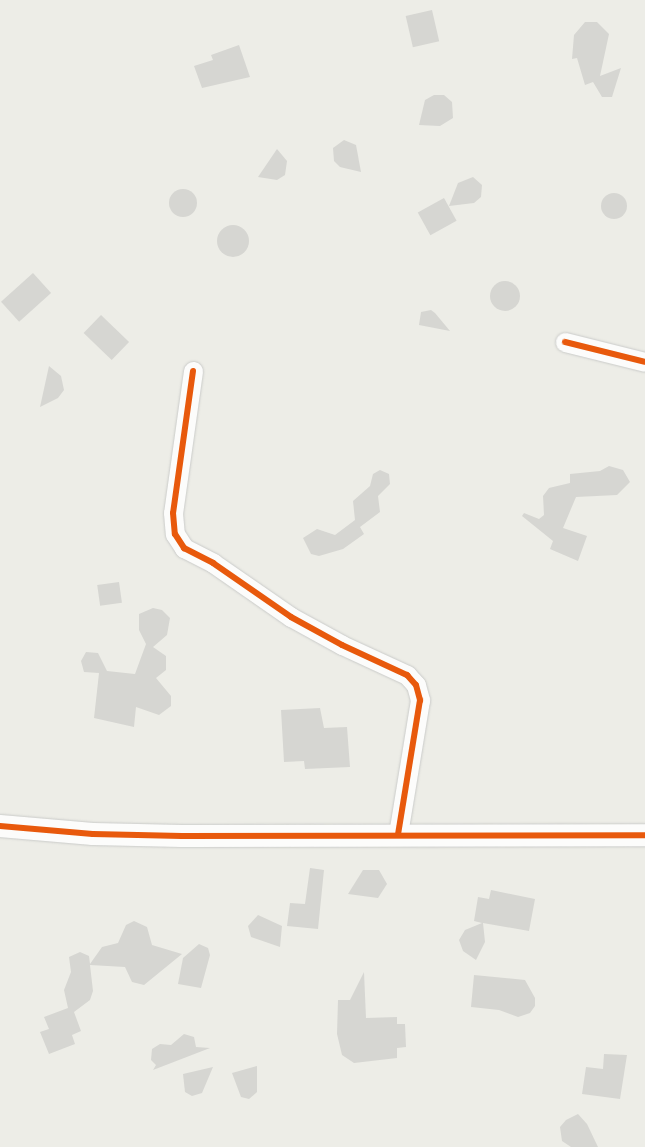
<!DOCTYPE html>
<html>
<head>
<meta charset="utf-8">
<style>
	body { margin:0 }
	#map { position:relative; width:645px; height:1147px; overflow:hidden; background:#edede7; font-family:Rubik,sans-serif }
	div>[style] { position:absolute }
	.building>* { inset:0; background:#d6d6d2; transform-origin:0 0 }
	.round { border-radius:50% }
	.roads { filter:drop-shadow(0 0 1px #cacbc9) drop-shadow(0 0 1px #cacbc9) }
	.street>* { height:19px; margin:-9.5px; padding:0 9.5px; transform-origin:9.5px; border-radius:9.5px; background:#fcfcfb }
	.secondary>* { height:22px; margin:-11px; padding:0 11px; transform-origin:11px; border-radius:11px; background:#fcfcfb }
	.cycleway>* { height:6px; margin:-3px; padding:0 3px; transform-origin:3px; border-radius:3px; background:#e8590c }
	span { translate:-50% -50%; white-space:nowrap; text-align:center; line-height:1.15; -webkit-text-stroke:3px #fff; paint-order:stroke }
</style>
</head>
<body>
<div id="map">
	<div class="building">
		<i style="left:432px;top:10px;width:32px;height:27px;rotate:77deg"></i>
		<i style="clip-path:polygon(585px 22px,597px 22px,609px 34px,600px 76px,621px 68px,612px 97px,602px 97px,593px 82px,585px 85px,577px 58px,572px 59px,574px 35px)"></i>
		<i style="clip-path:polygon(239px 45px,250px 77px,202px 88px,194px 66px,213px 60px,211px 55px)"></i>
		<i style="clip-path:polygon(434px 95px,444px 95px,452px 102px,453px 118px,440px 126px,419px 125px,425px 100px)"></i>
		<i style="clip-path:polygon(344px 140px,356px 145px,361px 172px,340px 167px,334px 161px,333px 148px)"></i>
		<i style="clip-path:polygon(277px 149px,287px 161px,285px 175px,277px 180px,258px 177px)"></i>
		<i style="clip-path:polygon(473px 177px,482px 185px,481px 197px,474px 203px,449px 206px,458px 183px)"></i>
		<i class="round" style="left:169px;top:189px;width:28px;height:28px"></i>
		<i class="round" style="left:601px;top:193px;width:26px;height:26px"></i>
		<i style="left:444px;top:198px;width:26px;height:30px;rotate:61deg"></i>
		<i class="round" style="left:217px;top:225px;width:32px;height:32px"></i>
		<i style="left:33px;top:273px;width:27px;height:43px;rotate:48deg"></i>
		<i class="round" style="left:490px;top:281px;width:30px;height:30px"></i>
		<i style="clip-path:polygon(431px 310px,435px 313px,450px 331px,419px 325px,421px 312px)"></i>
		<i style="left:101px;top:315px;width:39px;height:25px;rotate:44deg"></i>
		<i style="clip-path:polygon(49px 366px,61px 376px,64px 390px,58px 398px,40px 407px)"></i>
		<i style="clip-path:polygon(609px 466px,623px 470px,630px 482px,617px 495px,576px 497px,563px 528px,587px 536px,578px 561px,550px 549px,553px 541px,522px 516px,524px 513px,539px 519px,544px 515px,543px 496px,549px 488px,570px 483px,570px 474px,600px 471px)"></i>
		<i style="clip-path:polygon(380px 470px,389px 474px,390px 484px,378px 496px,380px 512px,360px 527px,364px 534px,343px 549px,319px 556px,311px 554px,303px 538px,317px 529px,335px 535px,355px 520px,353px 501px,370px 486px,373px 474px)"></i>
		<i style="left:119px;top:582px;width:21px;height:22px;rotate:82deg"></i>
		<i style="clip-path:polygon(153px 608px,162px 610px,170px 618px,167px 635px,153px 647px,166px 656px,166px 670px,156px 678px,171px 696px,171px 706px,159px 715px,136px 707px,134px 727px,94px 718px,99px 673px,84px 672px,81px 661px,86px 652px,98px 653px,107px 671px,135px 674px,146px 644px,139px 630px,139px 614px)"></i>
		<i style="clip-path:polygon(320px 708px,324px 728px,347px 727px,350px 767px,305px 769px,304px 761px,284px 762px,281px 710px)"></i>
		<i style="clip-path:polygon(310px 868px,324px 870px,318px 929px,287px 926px,290px 903px,305px 904px)"></i>
		<i style="clip-path:polygon(363px 870px,379px 870px,387px 884px,378px 898px,348px 894px)"></i>
		<i style="clip-path:polygon(491px 890px,535px 899px,529px 931px,483px 923px,485px 942px,476px 960px,463px 951px,459px 940px,465px 930px,482px 923px,474px 921px,478px 897px,489px 899px)"></i>
		<i style="clip-path:polygon(258px 915px,282px 926px,280px 947px,251px 937px,248px 926px)"></i>
		<i style="clip-path:polygon(134px 921px,147px 927px,152px 945px,182px 954px,144px 985px,132px 982px,125px 967px,90px 965px,93px 991px,90px 1000px,74px 1012px,81px 1031px,72px 1035px,75px 1044px,49px 1054px,40px 1032px,49px 1029px,44px 1017px,68px 1008px,64px 990px,71px 972px,69px 957px,80px 952px,89px 956px,90px 964px,102px 947px,118px 943px,126px 925px)"></i>
		<i style="clip-path:polygon(199px 944px,208px 948px,210px 955px,201px 988px,178px 984px,183px 958px)"></i>
		<i style="clip-path:polygon(364px 972px,366px 1018px,397px 1017px,397px 1024px,405px 1024px,406px 1047px,397px 1048px,397px 1058px,354px 1063px,342px 1055px,337px 1034px,338px 1000px,350px 1000px)"></i>
		<i style="clip-path:polygon(474px 975px,525px 980px,535px 998px,535px 1006px,530px 1013px,518px 1017px,499px 1010px,471px 1007px)"></i>
		<i style="clip-path:polygon(184px 1034px,194px 1037px,196px 1047px,210px 1048px,153px 1070px,156px 1065px,151px 1060px,152px 1049px,160px 1044px,171px 1045px)"></i>
		<i style="clip-path:polygon(604px 1054px,627px 1055px,620px 1099px,582px 1094px,586px 1067px,603px 1069px)"></i>
		<i style="clip-path:polygon(257px 1066px,257px 1092px,249px 1099px,241px 1097px,232px 1073px)"></i>
		<i style="clip-path:polygon(213px 1067px,202px 1093px,192px 1096px,185px 1092px,183px 1074px)"></i>
		<i style="clip-path:polygon(578px 1114px,587px 1124px,598px 1147px,571px 1147px,562px 1141px,560px 1127px,566px 1120px)"></i>
	</div>
	<div class="roads">
		<div class="street">
			<i style="left:565px;top:342px;width:82px;rotate:14deg"></i>
			<i style="left:193px;top:371px;width:143px;rotate:98deg"></i>
			<i style="left:173px;top:513px;width:21px;rotate:85deg"></i>
			<i style="left:175px;top:534px;width:17px;rotate:57deg"></i>
			<i style="left:184px;top:548px;width:33px;rotate:27deg"></i>
			<i style="left:213px;top:563px;width:95px;rotate:34.7deg"></i>
			<i style="left:291px;top:617px;width:58px;rotate:28.8deg"></i>
			<i style="left:342px;top:645px;width:72px;rotate:24.8deg"></i>
			<i style="left:407px;top:675px;width:13px;rotate:48deg"></i>
			<i style="left:416px;top:685px;width:16px;rotate:75deg"></i>
			<i style="left:420px;top:700px;width:136px;rotate:99.3deg"></i>
		</div>
		<div class="secondary">
			<i style="left:0;top:826px;width:93px;rotate:4.9deg"></i>
			<i style="left:93px;top:834px;width:89px;rotate:1.3deg"></i>
			<i style="left:182px;top:836px;width:463px;rotate:-0.1deg"></i>
		</div>
	</div>
	<div class="cycleway">
		<i style="left:565px;top:342px;width:82px;rotate:14deg"></i>
		<i style="left:193px;top:371px;width:143px;rotate:98deg"></i>
		<i style="left:173px;top:513px;width:21px;rotate:85deg"></i>
		<i style="left:175px;top:534px;width:17px;rotate:57deg"></i>
		<i style="left:184px;top:548px;width:33px;rotate:27deg"></i>
		<i style="left:213px;top:563px;width:95px;rotate:34.7deg"></i>
		<i style="left:291px;top:617px;width:58px;rotate:28.8deg"></i>
		<i style="left:342px;top:645px;width:72px;rotate:24.8deg"></i>
		<i style="left:407px;top:675px;width:13px;rotate:48deg"></i>
		<i style="left:416px;top:685px;width:16px;rotate:75deg"></i>
		<i style="left:420px;top:700px;width:136px;rotate:99.3deg"></i>
		<i style="left:0;top:826px;width:93px;rotate:4.9deg"></i>
		<i style="left:93px;top:834px;width:89px;rotate:1.3deg"></i>
		<i style="left:182px;top:836px;width:463px;rotate:-0.1deg"></i>
	</div>
</div>
</body>
</html>
